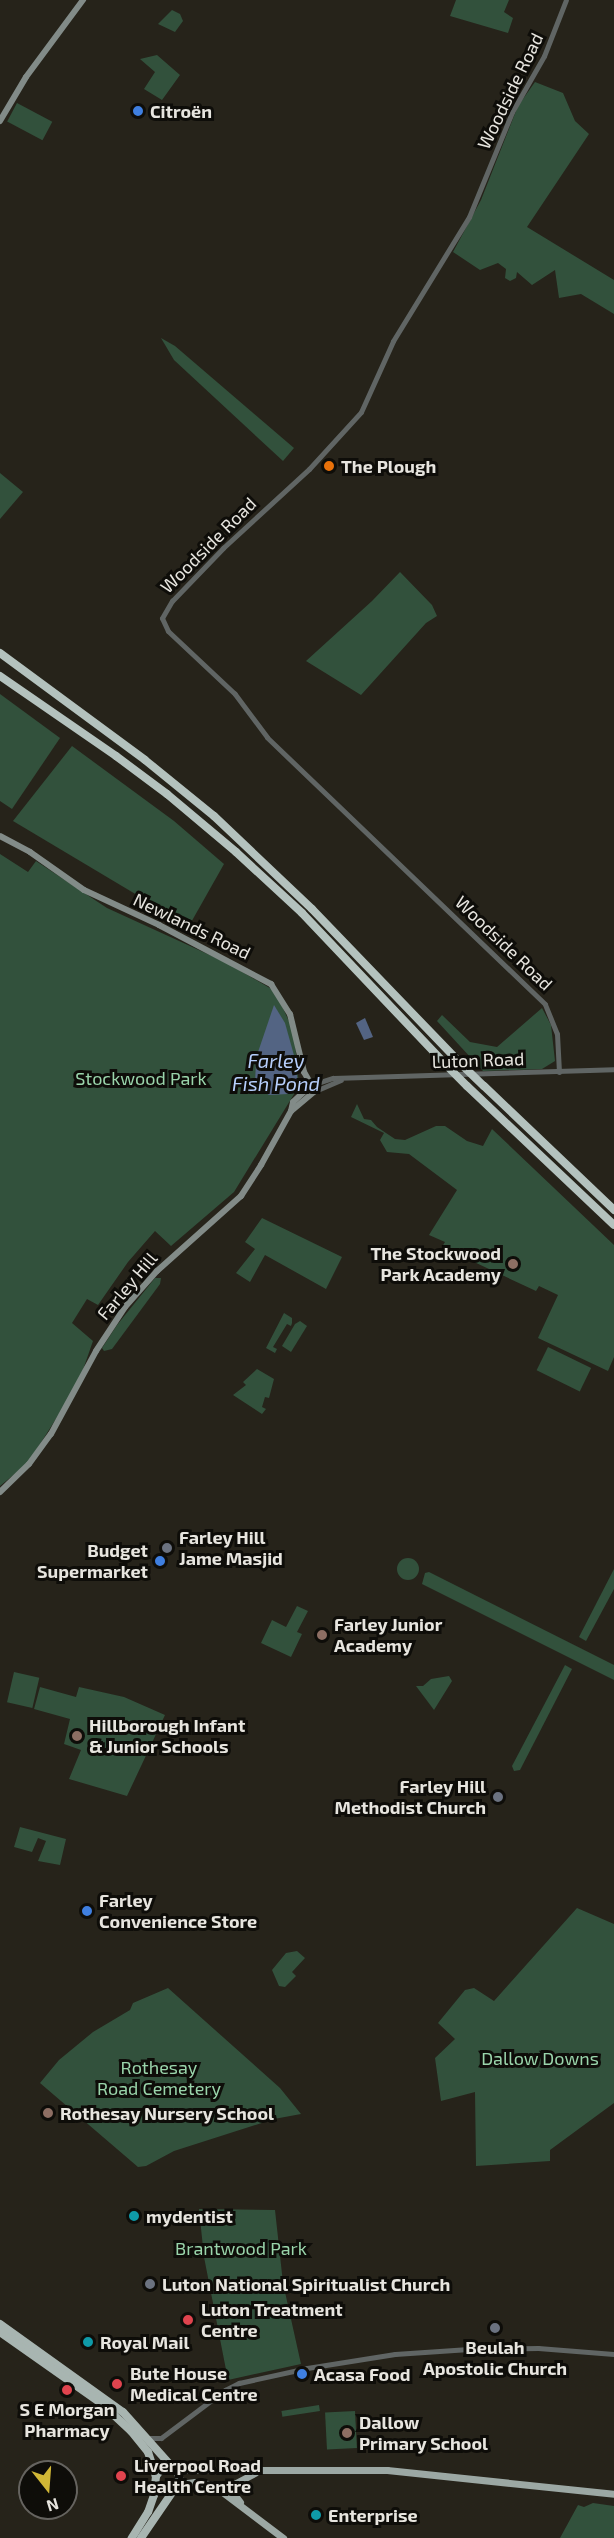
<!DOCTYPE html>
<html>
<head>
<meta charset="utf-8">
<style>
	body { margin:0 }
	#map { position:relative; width:614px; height:2538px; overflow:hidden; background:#26231a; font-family:"Exo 2",sans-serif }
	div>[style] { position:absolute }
	.green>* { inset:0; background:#32513c; transform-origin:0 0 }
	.round { border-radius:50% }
	.water>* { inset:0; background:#536483 }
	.tertiary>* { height:5px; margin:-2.5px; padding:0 2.5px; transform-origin:2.5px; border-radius:2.5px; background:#606564 }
	.secondary>* { height:6px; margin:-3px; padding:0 3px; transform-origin:3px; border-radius:3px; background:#828b88 }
	.primary>* { height:7px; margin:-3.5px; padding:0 3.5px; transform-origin:3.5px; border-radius:3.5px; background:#9ca8a4 }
	.trunk>* { height:8px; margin:-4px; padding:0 4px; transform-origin:4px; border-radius:4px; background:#a8b5b1 }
	.motorway>* { height:8px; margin:-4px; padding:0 4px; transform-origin:4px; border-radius:4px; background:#b4c2be }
	.motorway-bridge>* { height:8px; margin:-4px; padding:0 4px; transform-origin:4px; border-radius:4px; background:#b4c2be }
	.dots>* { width:16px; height:16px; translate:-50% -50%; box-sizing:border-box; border:3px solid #0e0d09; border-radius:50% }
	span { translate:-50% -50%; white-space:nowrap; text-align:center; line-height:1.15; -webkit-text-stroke:6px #0e0d09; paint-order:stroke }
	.street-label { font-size:18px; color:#e7e5df }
	.poi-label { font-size:18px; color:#e7e5df; font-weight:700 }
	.left { translate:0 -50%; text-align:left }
	.right { translate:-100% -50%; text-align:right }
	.park-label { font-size:18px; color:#9ad5ab }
	.water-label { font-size:20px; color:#b6cefb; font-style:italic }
	.north { position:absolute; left:18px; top:2460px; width:60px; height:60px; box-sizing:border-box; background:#0e0d09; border:2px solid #65635f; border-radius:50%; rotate:163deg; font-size:16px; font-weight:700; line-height:24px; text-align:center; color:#e7e5df }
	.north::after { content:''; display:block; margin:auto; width:21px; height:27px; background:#d1b736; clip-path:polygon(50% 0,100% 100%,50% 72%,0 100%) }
</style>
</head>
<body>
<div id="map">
	<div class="green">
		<i style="clip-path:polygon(456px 0,509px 0,504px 12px,513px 18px,508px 33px,450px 16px)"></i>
		<i style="clip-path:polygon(172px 10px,180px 14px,183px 21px,175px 32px,158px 24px)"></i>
		<i style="clip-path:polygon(157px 55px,180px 75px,162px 100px,144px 89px,155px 72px,140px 59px)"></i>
		<i style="clip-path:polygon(535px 82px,563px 93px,575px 121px,589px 134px,527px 227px,614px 280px,614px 314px,581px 294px,559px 298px,555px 270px,532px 285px,517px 272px,516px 278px,510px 281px,505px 278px,506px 269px,498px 263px,480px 270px,453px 252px,481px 200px,518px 106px)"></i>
		<i style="left:17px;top:103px;width:40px;height:21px;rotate:28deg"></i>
		<i style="clip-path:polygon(161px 338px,175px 346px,294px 448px,283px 461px,174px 360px)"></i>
		<i style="clip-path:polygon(0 473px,23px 492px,0 519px)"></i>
		<i style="clip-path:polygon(400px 572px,432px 605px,437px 616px,426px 623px,361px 695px,306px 661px,372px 601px)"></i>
		<i style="clip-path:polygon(0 694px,60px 738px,12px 809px,0 801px)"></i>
		<i style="clip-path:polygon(72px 746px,174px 821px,224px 864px,189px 926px,13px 821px)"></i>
		<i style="clip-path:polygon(0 854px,28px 872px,36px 861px,107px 908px,225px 962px,275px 991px,294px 1032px,299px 1086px,234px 1192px,171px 1246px,155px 1231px,128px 1262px,98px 1305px,87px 1299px,72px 1323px,93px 1341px,78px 1384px,28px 1463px,0 1486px)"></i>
		<i style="clip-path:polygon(542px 1008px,551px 1025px,555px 1061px,542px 1069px,483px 1071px,437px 1021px,442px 1015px,470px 1042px,497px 1047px)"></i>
		<i style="clip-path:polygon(357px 1104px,364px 1119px,371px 1120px,377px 1127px,395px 1139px,405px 1140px,436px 1126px,445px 1126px,467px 1141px,483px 1146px,492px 1129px,614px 1245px,614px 1357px,608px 1371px,538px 1338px,558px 1295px,539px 1286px,536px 1291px,442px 1247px,445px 1242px,429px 1235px,457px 1190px,409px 1154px,387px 1152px,380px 1140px,384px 1133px,351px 1117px)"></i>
		<i style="clip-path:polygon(262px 1218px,342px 1257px,326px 1289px,265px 1255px,250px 1282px,236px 1273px,255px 1249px,245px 1242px)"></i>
		<i style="clip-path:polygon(155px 1278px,161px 1278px,160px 1284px,112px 1349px,104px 1351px,102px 1348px,117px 1325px)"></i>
		<i style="clip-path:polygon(284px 1313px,292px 1318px,292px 1323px,291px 1326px,287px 1324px,273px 1347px,277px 1349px,275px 1353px,266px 1348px)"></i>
		<i style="clip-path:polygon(300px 1321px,307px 1326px,291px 1352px,282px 1346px,295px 1324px)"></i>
		<i style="left:548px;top:1347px;width:48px;height:26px;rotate:26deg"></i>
		<i style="clip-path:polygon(257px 1369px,274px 1379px,269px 1398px,265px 1397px,262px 1407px,266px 1409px,262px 1414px,233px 1395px,246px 1385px,243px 1382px)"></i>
		<i class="round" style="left:397px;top:1558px;width:22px;height:22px"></i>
		<i style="clip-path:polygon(614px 1569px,614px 1589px,586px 1641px,579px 1637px)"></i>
		<i style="clip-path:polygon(429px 1572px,614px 1665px,614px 1680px,422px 1584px,425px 1573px)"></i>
		<i style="clip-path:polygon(297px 1606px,308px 1611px,297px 1632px,302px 1634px,291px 1657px,261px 1643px,272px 1620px,286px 1627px)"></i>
		<i style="clip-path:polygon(565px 1665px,572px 1669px,520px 1770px,514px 1771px,512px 1766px)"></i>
		<i style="left:14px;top:1672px;width:26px;height:31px;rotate:13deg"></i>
		<i style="clip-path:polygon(449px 1676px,452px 1681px,434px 1710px,416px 1686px,423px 1686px,431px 1679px)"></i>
		<i style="clip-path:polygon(40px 1687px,76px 1697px,79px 1687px,124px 1697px,165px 1715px,127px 1796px,69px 1779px,81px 1750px,64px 1744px,70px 1719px,34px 1709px)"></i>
		<i style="clip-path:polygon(20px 1827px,66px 1839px,60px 1865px,38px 1861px,46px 1841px,38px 1838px,32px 1852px,14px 1847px)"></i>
		<i style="clip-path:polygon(577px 1908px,614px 1924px,614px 2103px,550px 2150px,550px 2161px,476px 2166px,475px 2092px,441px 2101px,435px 2058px,455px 2039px,438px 2023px,465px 1990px,474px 1988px,494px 2001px)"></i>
		<i style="clip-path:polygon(297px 1951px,305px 1958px,292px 1972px,296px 1976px,285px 1987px,279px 1986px,272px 1970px,286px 1953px)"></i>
		<i style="clip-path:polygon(168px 1988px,280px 2088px,301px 2114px,274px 2119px,174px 2151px,146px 2166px,138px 2167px,40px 2083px,59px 2060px,93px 2032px,130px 2010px,133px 2003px)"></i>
		<i style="clip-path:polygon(199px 2209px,275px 2210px,283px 2283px,301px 2364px,228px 2380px,204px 2257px)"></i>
		<i style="left:319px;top:2405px;width:6px;height:38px;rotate:81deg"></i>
		<i style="left:355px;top:2411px;width:37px;height:30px;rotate:87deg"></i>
		<i style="clip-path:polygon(593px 2503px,614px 2506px,614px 2538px,560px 2538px,578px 2505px,584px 2507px)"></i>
	</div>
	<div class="water">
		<i style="clip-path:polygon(274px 1005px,285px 1023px,295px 1059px,298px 1084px,288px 1094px,269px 1095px,255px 1086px,256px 1058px)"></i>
		<i style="clip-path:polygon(365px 1018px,373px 1037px,364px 1040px,356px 1023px)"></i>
	</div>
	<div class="tertiary">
		<i style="left:559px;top:1072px;width:38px;rotate:-93deg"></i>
		<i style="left:557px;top:1034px;width:32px;rotate:-112deg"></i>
		<i style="left:545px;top:1004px;width:385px;rotate:-136.2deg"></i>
		<i style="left:267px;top:737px;width:54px;rotate:-126.7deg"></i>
		<i style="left:235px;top:694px;width:92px;rotate:-136.8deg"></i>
		<i style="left:168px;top:631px;width:14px;rotate:-115deg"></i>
		<i style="left:162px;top:618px;width:20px;rotate:-60deg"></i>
		<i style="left:172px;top:601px;width:74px;rotate:-46.1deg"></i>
		<i style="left:223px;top:548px;width:117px;rotate:-42.6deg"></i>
		<i style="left:309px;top:469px;width:77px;rotate:-47.6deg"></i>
		<i style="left:361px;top:412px;width:78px;rotate:-65.7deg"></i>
		<i style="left:393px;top:341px;width:145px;rotate:-58.5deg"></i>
		<i style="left:469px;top:217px;width:113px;rotate:-67.7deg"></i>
		<i style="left:512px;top:112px;width:64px;rotate:-60.3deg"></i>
		<i style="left:544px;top:56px;width:60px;rotate:-68.6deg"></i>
		<i style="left:311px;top:1085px;width:23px;rotate:-18deg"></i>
		<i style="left:333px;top:1078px;width:281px;rotate:-1.8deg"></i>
		<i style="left:315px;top:1091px;width:28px;rotate:-23deg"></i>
		<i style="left:148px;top:2438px;width:13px"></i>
		<i style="left:161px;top:2438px;width:80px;rotate:-36.9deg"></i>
		<i style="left:225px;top:2390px;width:16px;rotate:-27deg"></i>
		<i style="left:239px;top:2383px;width:70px;rotate:-12.4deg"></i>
		<i style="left:307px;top:2368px;width:89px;rotate:-9deg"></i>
		<i style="left:395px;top:2354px;width:74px;rotate:-3.9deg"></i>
		<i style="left:469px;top:2349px;width:69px;rotate:-0.8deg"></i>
		<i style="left:538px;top:2348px;width:76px;rotate:4.5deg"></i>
	</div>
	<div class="secondary">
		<i style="left:0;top:121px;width:51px;rotate:-59.4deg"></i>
		<i style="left:26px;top:77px;width:96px;rotate:-53.5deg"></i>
		<i style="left:0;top:836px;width:34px;rotate:28deg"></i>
		<i style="left:30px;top:852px;width:66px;rotate:35.1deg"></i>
		<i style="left:84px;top:890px;width:83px;rotate:25deg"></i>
		<i style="left:159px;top:925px;width:127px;rotate:27.8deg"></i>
		<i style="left:271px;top:984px;width:36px;rotate:58deg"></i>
		<i style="left:290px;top:1014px;width:60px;rotate:76.4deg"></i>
		<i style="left:304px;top:1072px;width:22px;rotate:60deg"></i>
		<i style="left:315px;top:1091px;width:31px;rotate:140deg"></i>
		<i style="left:0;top:1492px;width:40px;rotate:-44deg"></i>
		<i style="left:29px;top:1464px;width:37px;rotate:-54deg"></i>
		<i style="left:51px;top:1434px;width:94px;rotate:-61.5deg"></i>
		<i style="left:96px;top:1351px;width:53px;rotate:-56.6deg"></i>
		<i style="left:125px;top:1307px;width:48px;rotate:-48.4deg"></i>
		<i style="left:157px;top:1271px;width:113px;rotate:-41.8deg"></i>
		<i style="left:241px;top:1196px;width:37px;rotate:-57deg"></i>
		<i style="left:261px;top:1165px;width:62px;rotate:-60.9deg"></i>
		<i style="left:291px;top:1111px;width:9px;rotate:-77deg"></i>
		<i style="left:293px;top:1102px;width:25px;rotate:-43deg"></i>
	</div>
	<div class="primary">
		<i style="left:176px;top:2470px;width:211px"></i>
		<i style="left:387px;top:2470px;width:228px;rotate:6deg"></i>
		<i style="left:179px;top:2484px;width:16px;rotate:-7deg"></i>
		<i style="left:195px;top:2482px;width:18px;rotate:9deg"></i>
		<i style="left:213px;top:2485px;width:88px;rotate:37.1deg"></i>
		<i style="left:234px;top:2484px;width:24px;rotate:-28deg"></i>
		<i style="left:233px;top:2485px;width:9px;rotate:84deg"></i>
		<i style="left:234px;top:2494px;width:10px;rotate:53deg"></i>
	</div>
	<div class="trunk">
		<i style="left:0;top:2324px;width:151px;rotate:35.6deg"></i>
		<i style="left:123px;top:2412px;width:75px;rotate:48.2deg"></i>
		<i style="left:0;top:2332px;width:125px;rotate:35.2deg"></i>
		<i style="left:102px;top:2404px;width:40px;rotate:43deg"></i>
		<i style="left:131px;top:2431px;width:27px;rotate:51deg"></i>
		<i style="left:148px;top:2452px;width:25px;rotate:72deg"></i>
		<i style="left:156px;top:2476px;width:19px;rotate:96deg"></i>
		<i style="left:154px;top:2495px;width:18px;rotate:109deg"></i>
		<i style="left:148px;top:2512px;width:31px;rotate:122deg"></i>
		<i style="left:141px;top:2538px;width:69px;rotate:-55.6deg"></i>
		<i style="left:180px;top:2481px;width:8px;rotate:-104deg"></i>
		<i style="left:178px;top:2473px;width:11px;rotate:-146deg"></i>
		<i style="left:169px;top:2467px;width:7px;rotate:172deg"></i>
		<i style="left:162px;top:2468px;width:10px;rotate:127deg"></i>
	</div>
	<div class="motorway">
		<i style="left:0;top:653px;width:180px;rotate:36.4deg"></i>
		<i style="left:145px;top:760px;width:89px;rotate:39.1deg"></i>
		<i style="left:214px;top:816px;width:135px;rotate:43.5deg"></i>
		<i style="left:312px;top:909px;width:216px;rotate:46.1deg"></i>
		<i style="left:0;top:676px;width:141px;rotate:34.6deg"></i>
		<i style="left:116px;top:756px;width:64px;rotate:36.7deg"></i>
		<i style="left:167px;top:794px;width:90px;rotate:40deg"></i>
		<i style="left:236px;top:852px;width:90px;rotate:42.7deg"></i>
		<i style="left:302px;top:913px;width:211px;rotate:46.5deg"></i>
		<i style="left:467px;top:1086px;width:202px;rotate:43.4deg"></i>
		<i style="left:484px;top:1086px;width:180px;rotate:43.6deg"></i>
	</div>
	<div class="motorway-bridge">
		<i style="left:462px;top:1065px;width:30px;rotate:44deg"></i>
		<i style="left:447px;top:1066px;width:28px;rotate:45deg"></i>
	</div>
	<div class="dots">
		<i style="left:138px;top:111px;background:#3f7fe0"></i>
		<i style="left:329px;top:466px;background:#e8710a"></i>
		<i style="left:513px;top:1264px;background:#8d6e63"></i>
		<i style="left:167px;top:1548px;background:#6b7280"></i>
		<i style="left:160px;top:1561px;background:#3f7fe0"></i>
		<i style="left:322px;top:1635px;background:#8d6e63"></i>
		<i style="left:77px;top:1736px;background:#8d6e63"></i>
		<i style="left:498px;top:1797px;background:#6b7280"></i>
		<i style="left:87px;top:1911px;background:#3f7fe0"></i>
		<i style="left:48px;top:2113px;background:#8d6e63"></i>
		<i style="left:134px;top:2216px;background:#0f9aa8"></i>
		<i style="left:150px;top:2284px;background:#6b7280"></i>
		<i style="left:188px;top:2320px;background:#e0444e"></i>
		<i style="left:495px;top:2328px;background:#6b7280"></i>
		<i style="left:88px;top:2342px;background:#0f9aa8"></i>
		<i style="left:302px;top:2374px;background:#3f7fe0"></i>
		<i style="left:117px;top:2384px;background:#e0444e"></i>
		<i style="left:67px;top:2390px;background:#e0444e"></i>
		<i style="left:347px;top:2433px;background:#8d6e63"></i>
		<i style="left:121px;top:2476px;background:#e0444e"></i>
		<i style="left:316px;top:2515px;background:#0f9aa8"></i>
	</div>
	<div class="street-label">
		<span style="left:510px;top:91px;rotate:-64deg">Woodside Road</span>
		<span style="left:208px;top:545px;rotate:-45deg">Woodside Road</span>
		<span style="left:192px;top:926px;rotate:26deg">Newlands Road</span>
		<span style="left:504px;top:943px;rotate:44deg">Woodside Road</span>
		<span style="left:478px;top:1060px;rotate:-2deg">Luton Road</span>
		<span style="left:127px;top:1286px;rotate:-50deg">Farley Hill</span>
	</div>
	<div class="poi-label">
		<span class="left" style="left:150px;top:111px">Citroën</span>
		<span class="left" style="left:341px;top:466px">The Plough</span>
		<span class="right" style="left:501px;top:1264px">The Stockwood<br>Park Academy</span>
		<span class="left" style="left:179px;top:1548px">Farley Hill<br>Jame Masjid</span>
		<span class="right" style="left:148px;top:1561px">Budget<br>Supermarket</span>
		<span class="left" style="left:334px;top:1635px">Farley Junior<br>Academy</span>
		<span class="left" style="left:89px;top:1736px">Hillborough Infant<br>&amp; Junior Schools</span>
		<span class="right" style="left:486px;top:1797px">Farley Hill<br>Methodist Church</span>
		<span class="left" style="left:99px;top:1911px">Farley<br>Convenience Store</span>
		<span class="left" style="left:60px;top:2113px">Rothesay Nursery School</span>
		<span class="left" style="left:146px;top:2216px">mydentist</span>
		<span class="left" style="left:162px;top:2284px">Luton National Spiritualist Church</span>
		<span class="left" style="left:201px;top:2320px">Luton Treatment<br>Centre</span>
		<span class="left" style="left:100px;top:2342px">Royal Mail</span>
		<span style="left:495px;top:2358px">Beulah<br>Apostolic Church</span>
		<span class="left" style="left:130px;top:2384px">Bute House<br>Medical Centre</span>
		<span class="left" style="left:314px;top:2374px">Acasa Food</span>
		<span style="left:67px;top:2420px">S E Morgan<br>Pharmacy</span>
		<span class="left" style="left:359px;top:2433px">Dallow<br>Primary School</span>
		<span class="left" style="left:134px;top:2476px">Liverpool Road<br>Health Centre</span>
		<span class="left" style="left:328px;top:2515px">Enterprise</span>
	</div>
	<div class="park-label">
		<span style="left:141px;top:1078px">Stockwood Park</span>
		<span style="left:540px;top:2058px">Dallow Downs</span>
		<span style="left:159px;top:2078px">Rothesay<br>Road Cemetery</span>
		<span style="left:241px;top:2248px">Brantwood Park</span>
	</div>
	<div class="water-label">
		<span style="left:276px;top:1072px">Farley<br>Fish Pond</span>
	</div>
	<div class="north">N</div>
</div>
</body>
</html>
